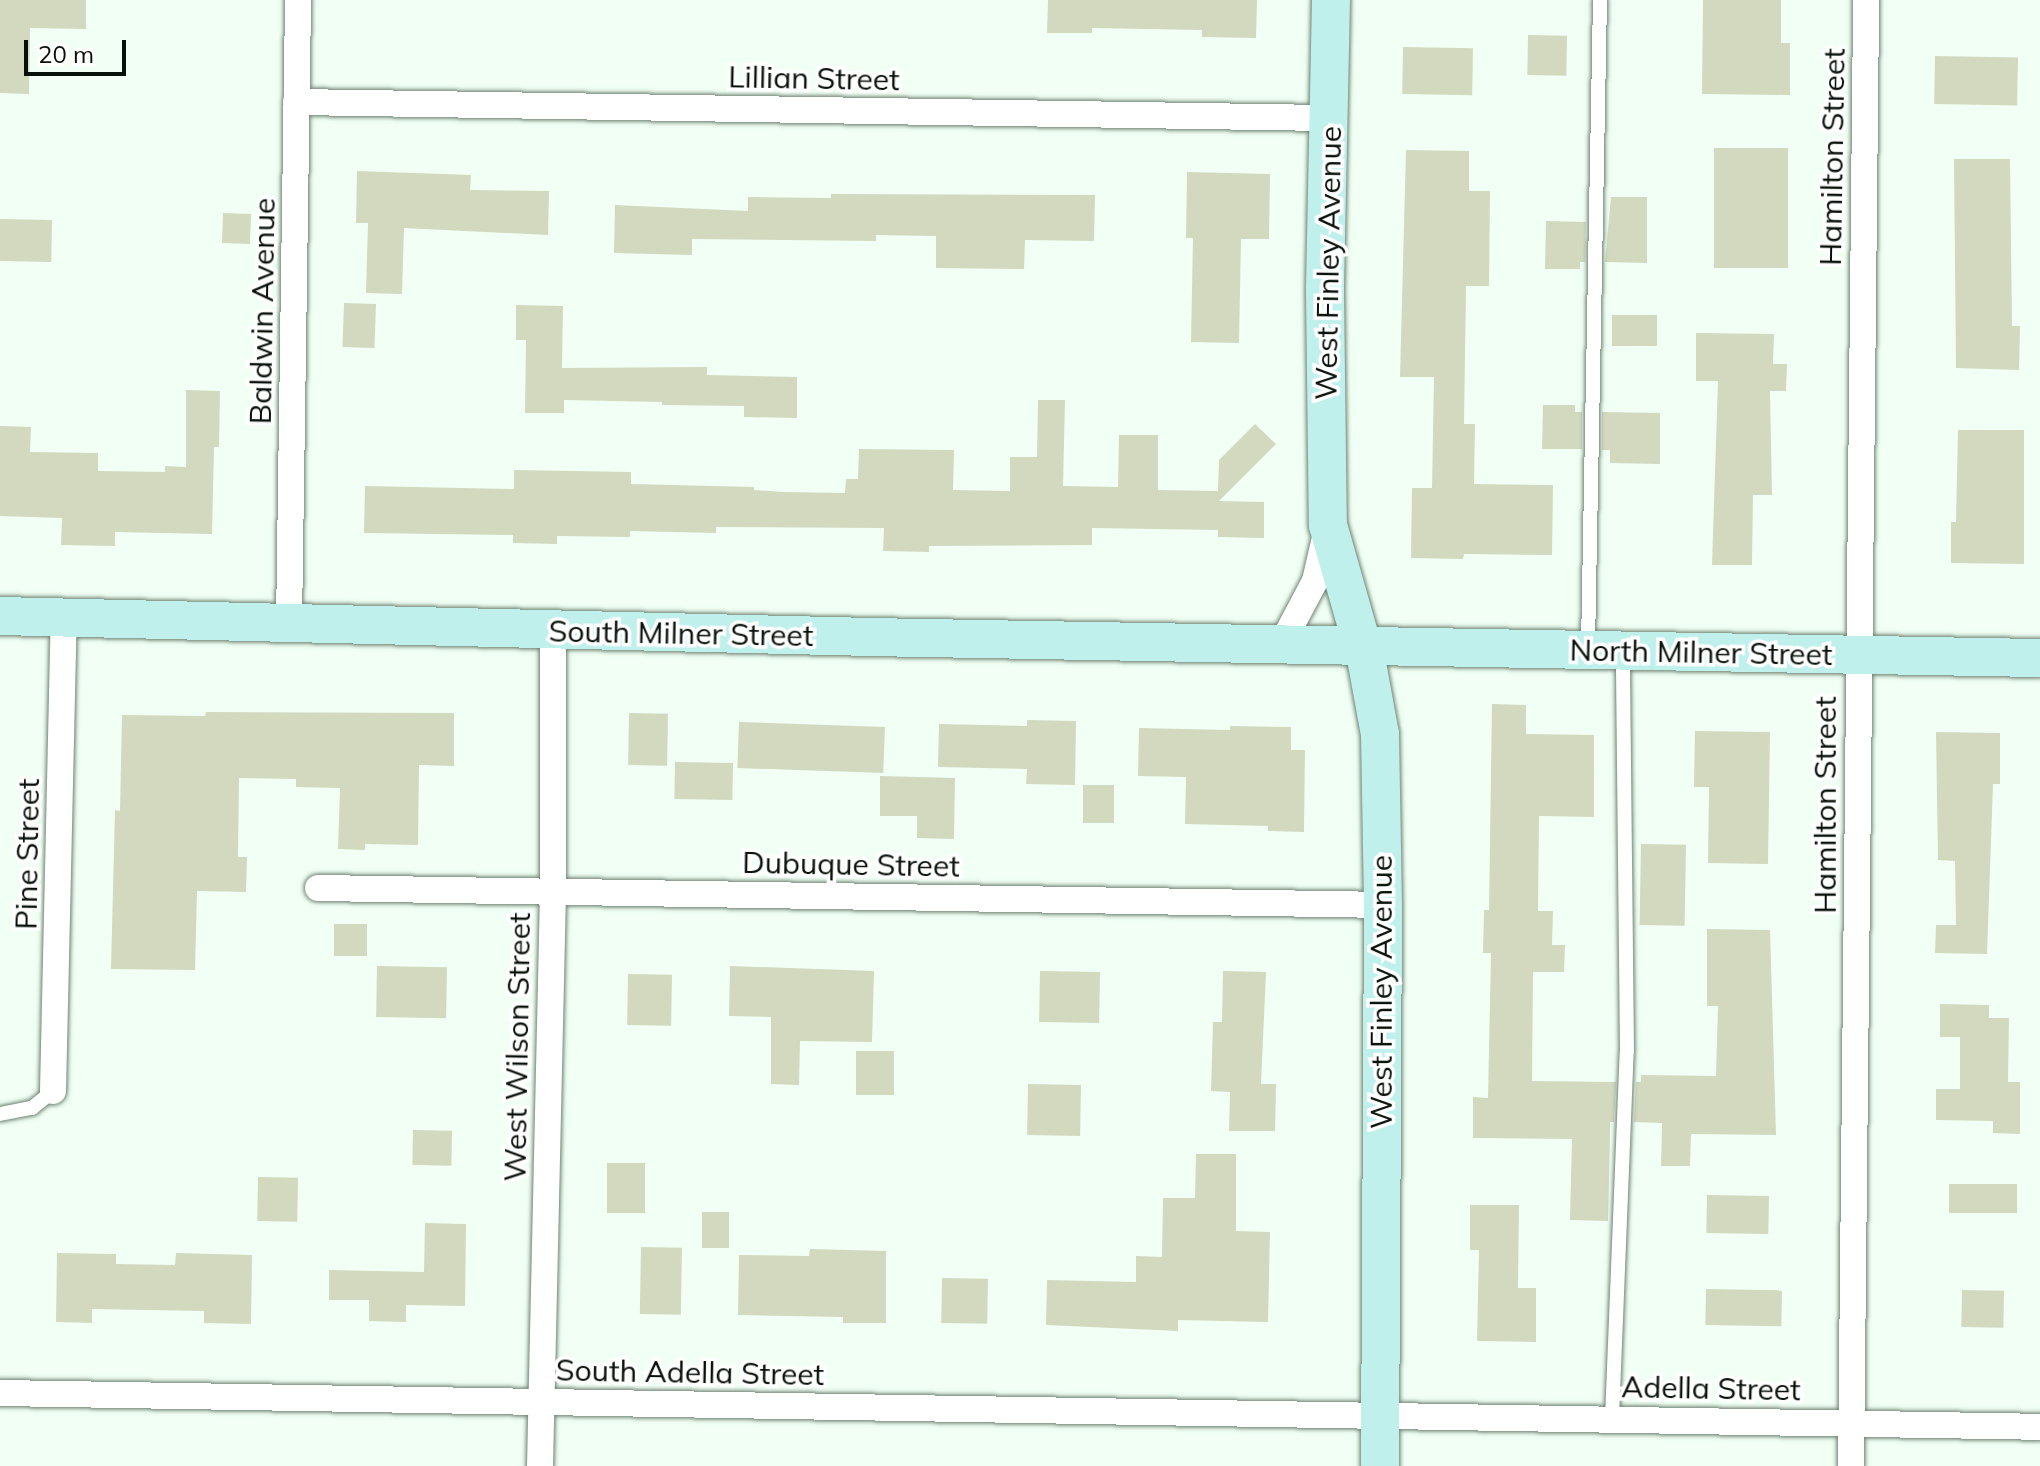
<!DOCTYPE html>
<html>
<head>
<meta charset="utf-8">
<style>
	body { margin:0 }
	#map { position:relative; width:2040px; height:1466px; overflow:hidden; background:#f1fff4; font-family:Mulish,sans-serif }
	div>[style] { position:absolute }
	.building>* { inset:0; background:#d2d9bf; transform-origin:0 0 }
	.roads { filter:drop-shadow(0 0 2px #6e8373) drop-shadow(0 0 2px #6e8373) }
	.lane>* { height:14px; margin:-7px; padding:0 7px; transform-origin:7px; border-radius:7px; background:#fff }
	.street>* { height:26px; margin:-13px; padding:0 13px; transform-origin:13px; border-radius:13px; background:#fff }
	.secondary>* { height:38px; margin:-19px; padding:0 19px; transform-origin:19px; border-radius:19px; background:#c0f0eb }
	span { translate:-50% -50%; white-space:nowrap; text-align:center; line-height:1.15; -webkit-text-stroke:7px #fff; paint-order:stroke }
	.street-label { font-size:30px; color:#08100a }
	.scale { position:absolute; left:24px; top:40px; width:102px; height:36px; box-sizing:border-box; border:4px solid #08100a; border-top:0; padding-left:10px; font-size:24px; line-height:28px; white-space:nowrap; color:#08100a; -webkit-text-stroke:6px #fff; paint-order:stroke }
</style>
</head>
<body>
<div id="map">
	<div class="building">
		<i style="clip-path:polygon(0 0,86px 0,86px 29px,30px 28px,29px 94px,0 93px)"></i>
		<i style="clip-path:polygon(1048px 0,1257px 0,1256px 38px,1202px 37px,1202px 30px,1092px 28px,1092px 33px,1047px 33px)"></i>
		<i style="clip-path:polygon(1703px 0,1781px 0,1781px 43px,1790px 43px,1790px 95px,1702px 94px)"></i>
		<i style="left:1528px;top:35px;width:39px;height:40px;rotate:1deg"></i>
		<i style="left:1403px;top:47px;width:70px;height:47px;rotate:1deg"></i>
		<i style="left:1935px;top:56px;width:83px;height:48px;rotate:1deg"></i>
		<i style="left:1714px;top:148px;width:74px;height:120px"></i>
		<i style="clip-path:polygon(1406px 150px,1469px 151px,1469px 191px,1490px 191px,1489px 286px,1466px 286px,1464px 424px,1475px 424px,1474px 484px,1553px 485px,1552px 555px,1464px 554px,1463px 559px,1411px 558px,1412px 488px,1432px 488px,1434px 377px,1400px 377px)"></i>
		<i style="clip-path:polygon(1954px 159px,2010px 159px,2012px 326px,2020px 326px,2019px 370px,1956px 368px)"></i>
		<i style="clip-path:polygon(357px 171px,471px 175px,470px 190px,549px 191px,548px 235px,404px 228px,402px 294px,366px 293px,368px 223px,356px 223px)"></i>
		<i style="clip-path:polygon(1187px 172px,1270px 174px,1269px 239px,1241px 239px,1239px 343px,1191px 342px,1193px 238px,1186px 238px)"></i>
		<i style="clip-path:polygon(831px 194px,1095px 195px,1094px 241px,1025px 240px,1024px 269px,936px 268px,936px 236px,876px 235px,876px 241px,692px 239px,692px 255px,614px 253px,615px 205px,748px 211px,748px 197px,831px 198px)"></i>
		<i style="clip-path:polygon(1611px 197px,1647px 197px,1647px 263px,1605px 262px)"></i>
		<i style="left:223px;top:213px;width:28px;height:30px;rotate:2deg"></i>
		<i style="left:0;top:219px;width:52px;height:42px;rotate:1deg"></i>
		<i style="clip-path:polygon(1546px 221px,1586px 222px,1585px 262px,1580px 262px,1580px 269px,1545px 269px)"></i>
		<i style="left:344px;top:303px;width:32px;height:44px;rotate:2deg"></i>
		<i style="clip-path:polygon(516px 305px,563px 306px,562px 368px,707px 367px,707px 375px,797px 377px,797px 418px,744px 417px,744px 406px,662px 405px,662px 402px,564px 400px,564px 413px,525px 413px,526px 340px,516px 340px)"></i>
		<i style="left:1612px;top:315px;width:45px;height:31px"></i>
		<i style="clip-path:polygon(1696px 333px,1774px 334px,1773px 364px,1787px 364px,1786px 391px,1770px 391px,1772px 495px,1753px 495px,1752px 565px,1712px 565px,1718px 381px,1696px 381px)"></i>
		<i style="clip-path:polygon(186px 390px,220px 391px,219px 447px,214px 447px,212px 534px,115px 532px,115px 546px,61px 545px,62px 518px,0 516px,0 426px,31px 427px,30px 452px,98px 453px,98px 471px,165px 472px,165px 466px,186px 467px)"></i>
		<i style="clip-path:polygon(1038px 400px,1065px 400px,1063px 486px,1118px 487px,1119px 435px,1158px 435px,1158px 490px,1218px 491px,1219px 460px,1255px 424px,1276px 444px,1219px 501px,1264px 502px,1264px 538px,1218px 537px,1218px 530px,1092px 528px,1092px 545px,929px 546px,929px 552px,883px 551px,884px 528px,716px 527px,716px 533px,630px 531px,630px 537px,557px 536px,557px 544px,513px 543px,513px 535px,364px 533px,365px 486px,514px 489px,514px 470px,631px 472px,631px 484px,754px 487px,754px 490px,784px 492px,845px 493px,846px 479px,858px 479px,859px 449px,954px 450px,953px 490px,1010px 491px,1010px 457px,1037px 457px)"></i>
		<i style="clip-path:polygon(1543px 405px,1575px 405px,1575px 412px,1582px 412px,1582px 449px,1542px 449px)"></i>
		<i style="clip-path:polygon(1602px 412px,1660px 413px,1660px 464px,1610px 463px,1610px 450px,1602px 450px)"></i>
		<i style="clip-path:polygon(1958px 430px,2024px 430px,2024px 564px,1951px 563px,1951px 522px,1956px 522px)"></i>
		<i style="clip-path:polygon(1492px 704px,1526px 705px,1526px 734px,1594px 735px,1594px 817px,1539px 816px,1538px 911px,1553px 911px,1552px 945px,1565px 945px,1564px 972px,1533px 972px,1532px 1081px,1616px 1082px,1614px 1122px,1610px 1122px,1610px 1134px,1608px 1221px,1570px 1220px,1572px 1139px,1473px 1138px,1473px 1097px,1488px 1098px,1491px 953px,1483px 953px,1484px 910px,1489px 910px)"></i>
		<i style="clip-path:polygon(206px 712px,454px 713px,454px 766px,419px 765px,418px 845px,365px 844px,365px 850px,338px 849px,340px 788px,296px 787px,296px 779px,239px 778px,238px 857px,247px 857px,246px 892px,197px 891px,195px 970px,111px 969px,115px 810px,120px 811px,122px 715px,205px 716px)"></i>
		<i style="left:629px;top:713px;width:39px;height:52px;rotate:1deg"></i>
		<i style="clip-path:polygon(1027px 720px,1076px 721px,1075px 785px,1026px 784px,1027px 769px,938px 767px,939px 724px,1027px 726px)"></i>
		<i style="left:739px;top:722px;width:146px;height:46px;rotate:2deg"></i>
		<i style="clip-path:polygon(1230px 726px,1291px 727px,1291px 750px,1305px 750px,1304px 832px,1268px 831px,1268px 826px,1185px 824px,1186px 777px,1138px 776px,1139px 728px,1230px 730px)"></i>
		<i style="clip-path:polygon(1695px 731px,1770px 732px,1768px 864px,1708px 863px,1709px 787px,1694px 787px)"></i>
		<i style="clip-path:polygon(1936px 732px,2000px 733px,2000px 784px,1993px 784px,1987px 954px,1935px 953px,1936px 925px,1956px 925px,1955px 861px,1938px 860px)"></i>
		<i style="left:675px;top:762px;width:58px;height:37px;rotate:1deg"></i>
		<i style="clip-path:polygon(880px 776px,955px 778px,954px 839px,917px 838px,917px 816px,880px 816px)"></i>
		<i style="left:1083px;top:785px;width:31px;height:38px"></i>
		<i style="left:1641px;top:844px;width:45px;height:81px;rotate:1deg"></i>
		<i style="left:334px;top:924px;width:33px;height:32px"></i>
		<i style="clip-path:polygon(1707px 929px,1770px 930px,1776px 1135px,1691px 1134px,1690px 1166px,1661px 1166px,1662px 1123px,1634px 1122px,1636px 1082px,1641px 1082px,1641px 1075px,1716px 1076px,1718px 1006px,1707px 1006px)"></i>
		<i style="left:377px;top:966px;width:70px;height:51px;rotate:1deg"></i>
		<i style="clip-path:polygon(730px 966px,874px 971px,872px 1042px,800px 1041px,799px 1085px,771px 1084px,771px 1017px,729px 1016px)"></i>
		<i style="left:1040px;top:971px;width:60px;height:51px;rotate:1deg"></i>
		<i style="clip-path:polygon(1223px 971px,1266px 972px,1261px 1084px,1276px 1084px,1275px 1131px,1229px 1131px,1230px 1092px,1211px 1091px,1213px 1022px,1222px 1022px)"></i>
		<i style="left:628px;top:974px;width:44px;height:51px;rotate:1deg"></i>
		<i style="clip-path:polygon(1940px 1004px,1989px 1005px,1989px 1018px,2009px 1018px,2008px 1082px,2020px 1082px,2020px 1134px,1993px 1133px,1993px 1121px,1936px 1120px,1936px 1089px,1960px 1089px,1960px 1037px,1940px 1037px)"></i>
		<i style="left:856px;top:1051px;width:38px;height:44px"></i>
		<i style="left:1028px;top:1084px;width:53px;height:51px;rotate:1deg"></i>
		<i style="left:413px;top:1130px;width:39px;height:35px;rotate:1deg"></i>
		<i style="clip-path:polygon(1196px 1154px,1236px 1154px,1236px 1231px,1270px 1232px,1268px 1322px,1178px 1320px,1178px 1331px,1046px 1325px,1047px 1280px,1136px 1282px,1136px 1256px,1162px 1257px,1163px 1198px,1195px 1198px)"></i>
		<i style="left:607px;top:1163px;width:38px;height:50px"></i>
		<i style="left:258px;top:1177px;width:40px;height:44px;rotate:1deg"></i>
		<i style="left:1949px;top:1184px;width:68px;height:29px"></i>
		<i style="left:1707px;top:1195px;width:62px;height:38px;rotate:1deg"></i>
		<i style="clip-path:polygon(1470px 1205px,1519px 1205px,1518px 1288px,1536px 1288px,1536px 1342px,1477px 1341px,1479px 1250px,1470px 1250px)"></i>
		<i style="left:702px;top:1212px;width:27px;height:36px"></i>
		<i style="clip-path:polygon(425px 1223px,466px 1224px,465px 1306px,406px 1305px,406px 1322px,369px 1321px,369px 1300px,329px 1300px,329px 1270px,424px 1272px)"></i>
		<i style="left:641px;top:1247px;width:41px;height:67px;rotate:1deg"></i>
		<i style="clip-path:polygon(810px 1249px,886px 1251px,886px 1323px,843px 1323px,843px 1317px,738px 1315px,739px 1255px,809px 1256px)"></i>
		<i style="clip-path:polygon(57px 1253px,116px 1254px,116px 1264px,175px 1265px,176px 1253px,252px 1255px,251px 1324px,204px 1323px,204px 1311px,92px 1309px,92px 1323px,56px 1322px)"></i>
		<i style="left:942px;top:1278px;width:46px;height:45px;rotate:1deg"></i>
		<i style="left:1706px;top:1289px;width:76px;height:36px;rotate:1deg"></i>
		<i style="left:1962px;top:1290px;width:42px;height:37px;rotate:1deg"></i>
	</div>
	<div class="roads">
		<div class="lane">
			<i style="left:1588px;top:647px;width:647px;rotate:-88.94deg"></i>
			<i style="left:0;top:1114px;width:33px;rotate:-11deg"></i>
			<i style="left:32px;top:1108px;width:27px;rotate:-39deg"></i>
			<i style="left:1612px;top:1418px;width:367px;rotate:-87.7deg"></i>
			<i style="left:1627px;top:1051px;width:401px;rotate:-90.6deg"></i>
		</div>
		<div class="street">
			<i style="left:296px;top:102px;width:1035px;rotate:0.89deg"></i>
			<i style="left:289px;top:624px;width:624px;rotate:-89.17deg"></i>
			<i style="left:1281px;top:645px;width:72px;rotate:-62deg"></i>
			<i style="left:1315px;top:581px;width:53px;rotate:-77deg"></i>
			<i style="left:318px;top:888px;width:1065px;rotate:0.91deg"></i>
			<i style="left:53px;top:1091px;width:473px;rotate:-88.7deg"></i>
			<i style="left:0;top:1393px;width:2040px;rotate:0.95deg"></i>
			<i style="left:540px;top:1466px;width:574px;rotate:-88.7deg"></i>
			<i style="left:553px;top:892px;width:262px;rotate:-90deg"></i>
			<i style="left:1851px;top:1466px;width:1466px;rotate:-89.41deg"></i>
		</div>
		<div class="secondary">
			<i style="left:1331px;top:0;width:292px;rotate:91.2deg"></i>
			<i style="left:1325px;top:292px;width:233px;rotate:89.3deg"></i>
			<i style="left:1328px;top:525px;width:138px;rotate:74.1deg"></i>
			<i style="left:1366px;top:658px;width:77px;rotate:79.6deg"></i>
			<i style="left:1380px;top:734px;width:171px;rotate:89deg"></i>
			<i style="left:1383px;top:905px;width:561px;rotate:90.31deg"></i>
			<i style="left:0;top:616px;width:869px;rotate:1.38deg"></i>
			<i style="left:869px;top:637px;width:1171px;rotate:1.03deg"></i>
		</div>
	</div>
	<div class="street-label">
		<span style="left:814px;top:78px;rotate:1deg">Lillian Street</span>
		<span style="left:1832px;top:157px;rotate:-89deg">Hamilton Street</span>
		<span style="left:1328px;top:263px;rotate:-89deg">West Finley Avenue</span>
		<span style="left:262px;top:311px;rotate:-89deg">Baldwin Avenue</span>
		<span style="left:681px;top:633px;rotate:1deg">South Milner Street</span>
		<span style="left:1701px;top:652px;rotate:1deg">North Milner Street</span>
		<span style="left:1825px;top:805px;rotate:-90deg">Hamilton Street</span>
		<span style="left:27px;top:854px;rotate:-89deg">Pine Street</span>
		<span style="left:851px;top:864px;rotate:1deg">Dubuque Street</span>
		<span style="left:1381px;top:992px;rotate:-90deg">West Finley Avenue</span>
		<span style="left:517px;top:1047px;rotate:-89deg">West Wilson Street</span>
		<span style="left:690px;top:1372px;rotate:1deg">South Adella Street</span>
		<span style="left:1711px;top:1388px;rotate:1deg">Adella Street</span>
	</div>
	<div class="scale">20 m</div>
</div>
</body>
</html>
